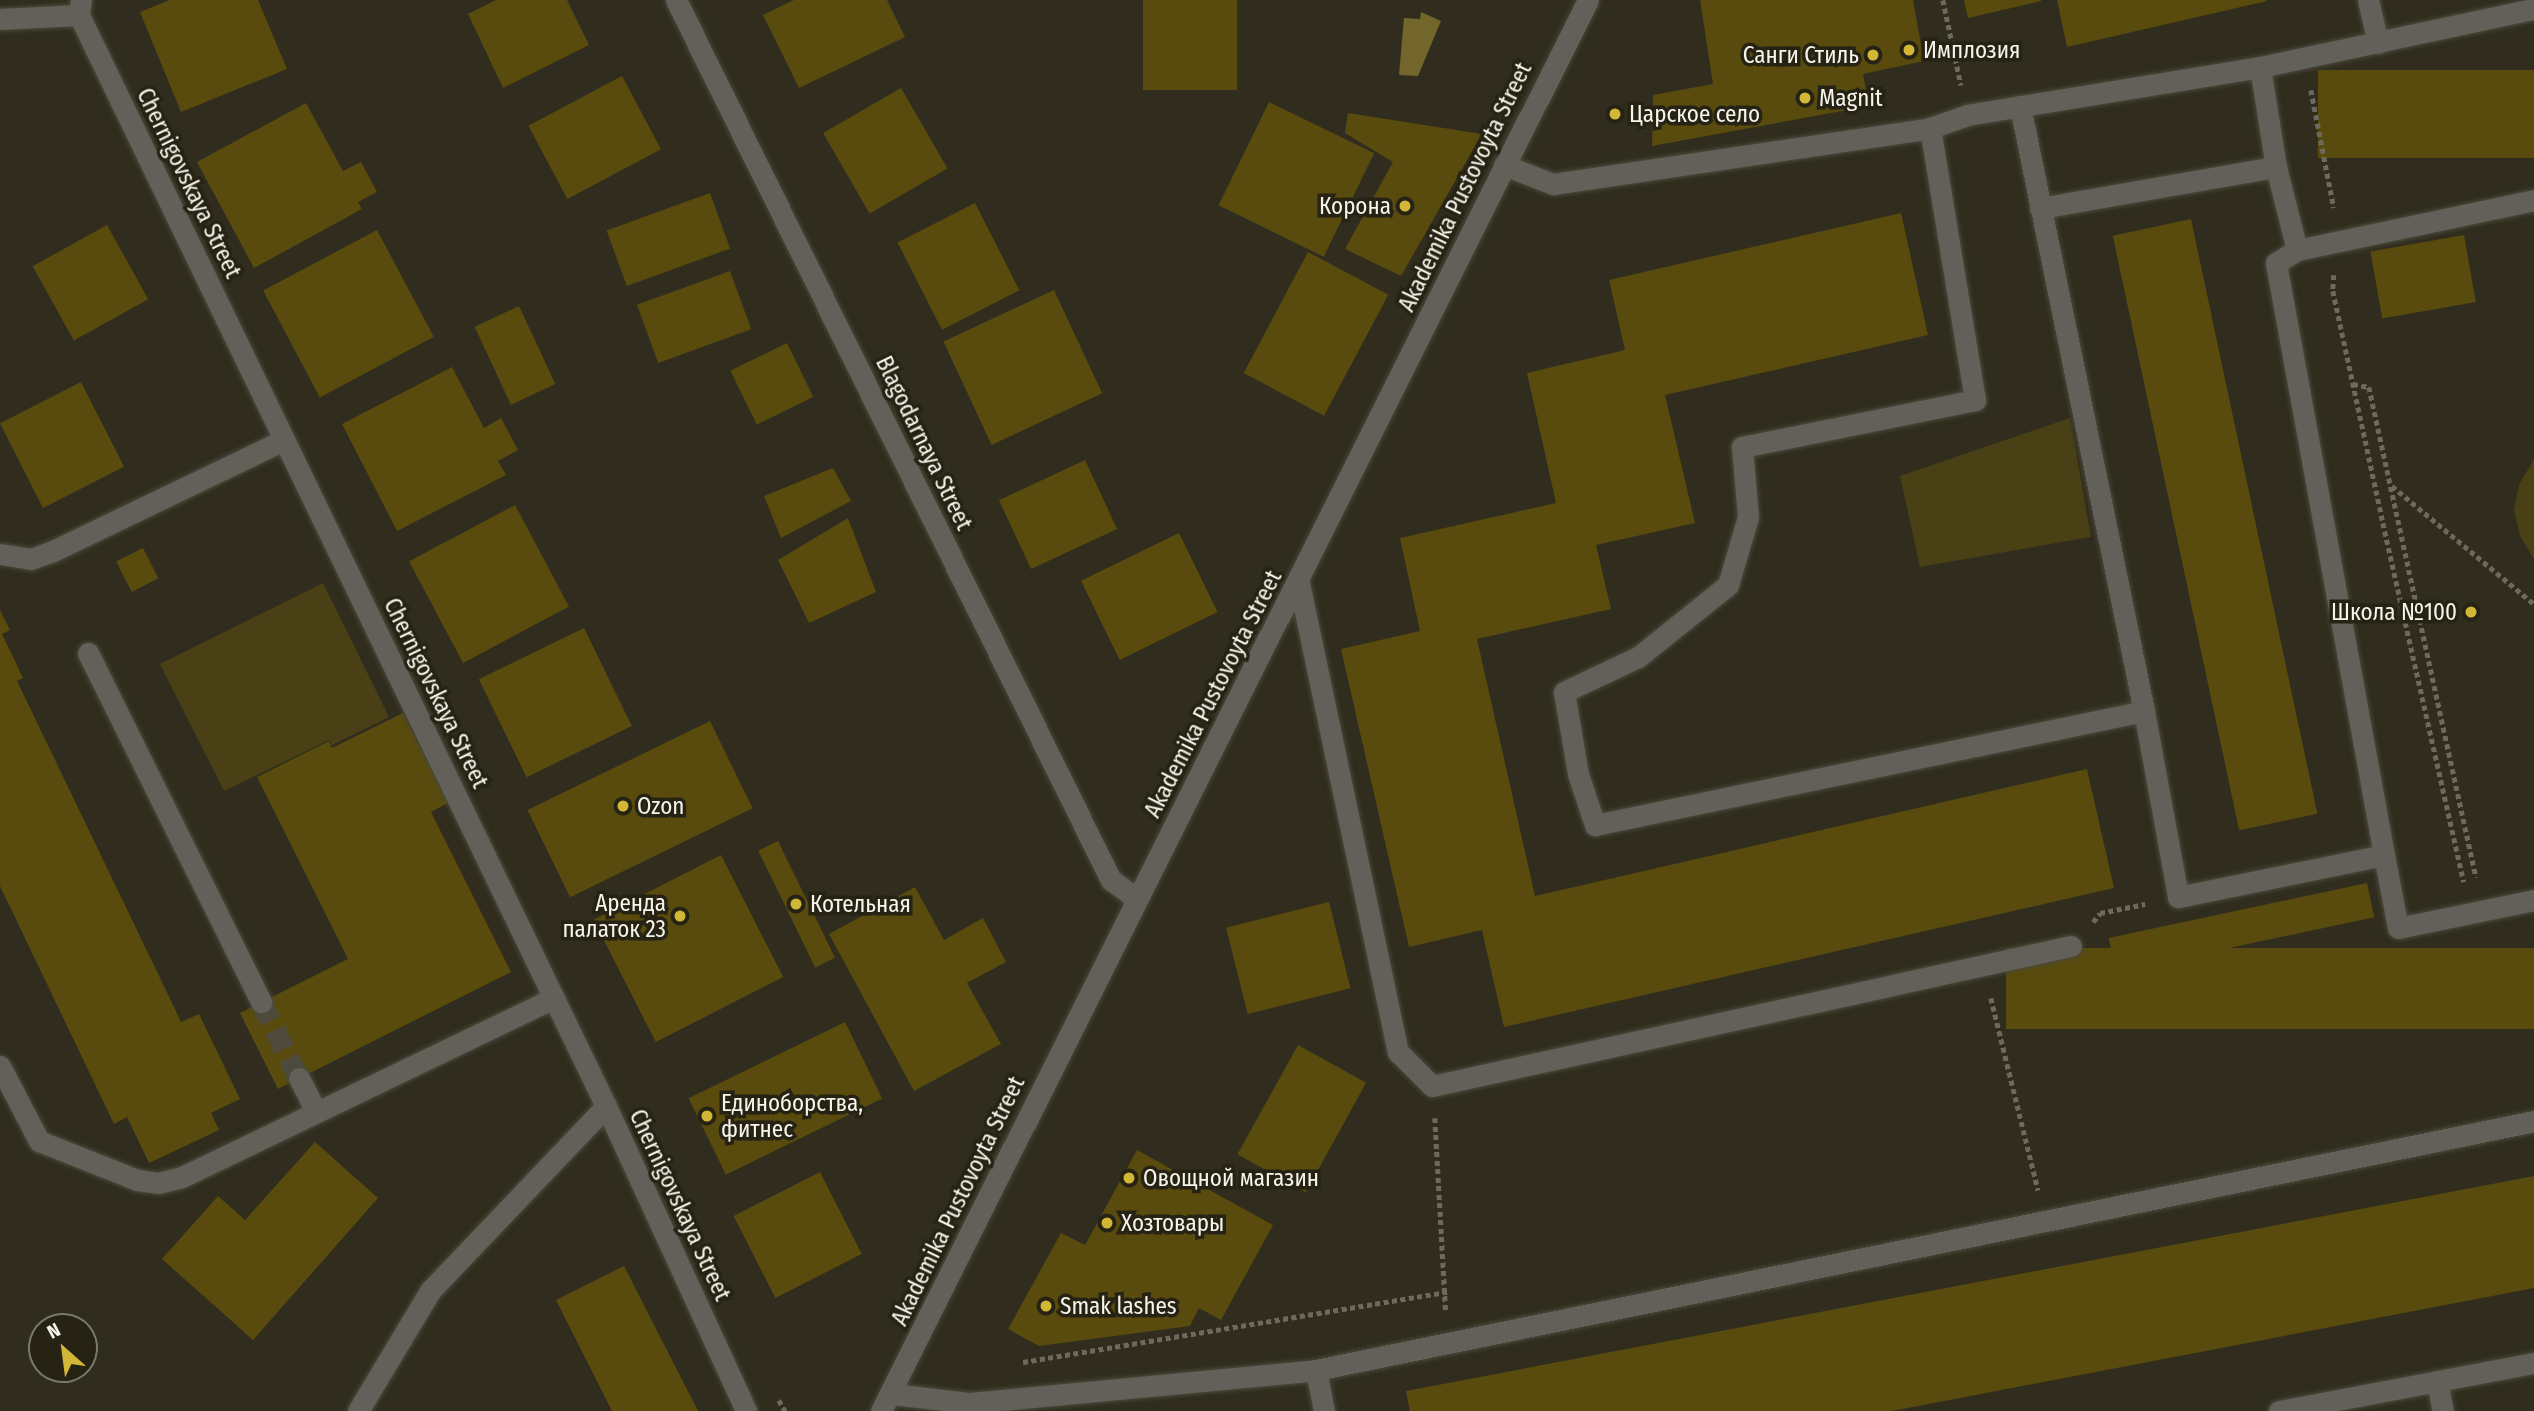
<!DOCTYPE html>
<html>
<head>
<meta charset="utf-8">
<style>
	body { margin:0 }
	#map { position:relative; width:2534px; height:1411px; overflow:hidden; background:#302d1e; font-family:"Fira Sans Condensed",sans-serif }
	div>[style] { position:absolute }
	.green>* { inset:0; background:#494016 }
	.water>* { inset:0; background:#72662c }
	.building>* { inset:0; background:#584b0d; transform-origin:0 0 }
	.minor-tunnel>* { height:21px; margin-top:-10.5px; transform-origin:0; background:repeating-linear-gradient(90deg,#4e4b3d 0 21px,transparent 0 31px) }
	.path>* { height:4.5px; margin-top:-2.25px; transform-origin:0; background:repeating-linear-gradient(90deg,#6d6a5d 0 5px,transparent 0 8.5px) }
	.roads { filter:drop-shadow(0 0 2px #4c493b) drop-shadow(0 0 2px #4c493b) }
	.minor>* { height:21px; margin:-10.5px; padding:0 10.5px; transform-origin:10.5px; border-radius:10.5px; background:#616059 }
	.dots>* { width:19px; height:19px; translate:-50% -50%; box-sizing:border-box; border:4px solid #262315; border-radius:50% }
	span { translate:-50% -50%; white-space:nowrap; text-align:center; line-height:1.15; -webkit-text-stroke:7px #262315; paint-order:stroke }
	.poi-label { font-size:23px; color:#f7f5eb }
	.left { translate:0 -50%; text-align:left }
	.right { translate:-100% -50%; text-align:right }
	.street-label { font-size:23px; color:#f7f5eb }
	.north { position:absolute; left:28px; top:1313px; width:70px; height:70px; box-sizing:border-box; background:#262315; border:2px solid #7a776b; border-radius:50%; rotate:332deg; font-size:19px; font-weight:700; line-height:28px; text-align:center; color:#f7f5eb }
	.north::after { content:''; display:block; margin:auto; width:24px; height:32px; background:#d2b736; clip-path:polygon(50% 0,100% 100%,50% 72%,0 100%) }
</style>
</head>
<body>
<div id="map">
	<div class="green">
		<i style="clip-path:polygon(2070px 418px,2091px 537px,1920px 567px,1900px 476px)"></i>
		<i style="clip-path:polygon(2534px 459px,2534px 559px,2520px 536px,2514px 510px,2519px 485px)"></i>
		<i style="clip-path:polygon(323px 583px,389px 717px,332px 745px,329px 740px,224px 791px,160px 664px)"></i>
	</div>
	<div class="water">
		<i style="clip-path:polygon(1421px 12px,1441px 21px,1418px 76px,1399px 75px,1404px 18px,1420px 19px)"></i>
	</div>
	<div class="building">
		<i style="clip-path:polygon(170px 0,258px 0,287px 69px,181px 112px,140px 12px)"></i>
		<i style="clip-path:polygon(496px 0,567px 0,589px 45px,503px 88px,468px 14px)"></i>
		<i style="clip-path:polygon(794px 0,887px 0,905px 37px,799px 88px,763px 15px)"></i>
		<i style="left:1143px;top:0;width:94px;height:90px"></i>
		<i style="clip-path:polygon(1700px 0,1913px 0,1924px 61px,1863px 74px,1869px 106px,1652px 146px,1653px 95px,1713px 84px)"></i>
		<i style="clip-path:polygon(1964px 0,2041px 0,2041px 1px,1968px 18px)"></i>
		<i style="clip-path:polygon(2057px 0,2266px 0,2267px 1px,2067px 47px)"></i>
		<i style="left:2534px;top:70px;width:88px;height:216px;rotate:90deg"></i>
		<i style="left:622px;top:76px;width:83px;height:106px;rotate:62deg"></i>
		<i style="left:901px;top:88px;width:93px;height:90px;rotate:60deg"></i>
		<i style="left:1269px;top:102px;width:117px;height:115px;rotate:26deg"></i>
		<i style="clip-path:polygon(306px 103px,343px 171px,361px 162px,377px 192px,358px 202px,362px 209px,254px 268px,197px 162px)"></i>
		<i style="clip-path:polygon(1348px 113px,1482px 134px,1401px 276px,1345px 249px,1393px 162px,1345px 133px)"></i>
		<i style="left:710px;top:193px;width:59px;height:110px;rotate:70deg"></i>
		<i style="left:975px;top:203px;width:98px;height:87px;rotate:63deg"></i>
		<i style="clip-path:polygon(1901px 213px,1928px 335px,1665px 395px,1695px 523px,1596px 545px,1611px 609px,1477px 639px,1535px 896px,2087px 769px,2114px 888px,1504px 1027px,1482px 930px,1409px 947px,1341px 649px,1420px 631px,1400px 538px,1556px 503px,1527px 373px,1625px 350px,1609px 280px)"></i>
		<i style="left:2191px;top:219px;width:608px;height:80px;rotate:78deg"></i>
		<i style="left:107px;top:225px;width:85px;height:85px;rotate:61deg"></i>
		<i style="left:377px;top:230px;width:121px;height:129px;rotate:62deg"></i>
		<i style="left:2464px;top:235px;width:68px;height:95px;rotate:80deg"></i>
		<i style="left:1308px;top:252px;width:91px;height:137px;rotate:28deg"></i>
		<i style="left:730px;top:271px;width:62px;height:99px;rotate:70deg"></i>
		<i style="left:1054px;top:290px;width:114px;height:122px;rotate:65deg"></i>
		<i style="left:519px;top:306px;width:86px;height:49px;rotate:65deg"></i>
		<i style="left:787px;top:343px;width:60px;height:63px;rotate:64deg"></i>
		<i style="clip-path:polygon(452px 367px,484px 428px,501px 418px,518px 450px,498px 461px,506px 475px,397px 531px,342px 424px)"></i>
		<i style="left:81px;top:382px;width:95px;height:91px;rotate:63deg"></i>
		<i style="left:1085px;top:460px;width:76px;height:95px;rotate:65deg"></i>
		<i style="clip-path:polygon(833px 468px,851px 501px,781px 538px,764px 496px)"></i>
		<i style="left:515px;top:505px;width:115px;height:120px;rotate:62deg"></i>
		<i style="clip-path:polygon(848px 518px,876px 592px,809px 623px,778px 560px)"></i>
		<i style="left:1179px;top:533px;width:88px;height:109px;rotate:64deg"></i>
		<i style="left:143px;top:548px;width:34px;height:30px;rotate:63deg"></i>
		<i style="clip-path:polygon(0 610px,10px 630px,2px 634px,23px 678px,17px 681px,174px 1007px,181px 1022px,199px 1014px,240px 1099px,211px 1113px,219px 1130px,149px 1163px,127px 1117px,114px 1124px,0 886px)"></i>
		<i style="left:584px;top:628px;width:109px;height:117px;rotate:64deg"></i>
		<i style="clip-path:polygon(403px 713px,448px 803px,431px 812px,511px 972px,278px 1089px,240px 1013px,348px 959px,257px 777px,329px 741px,332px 748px)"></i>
		<i style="left:710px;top:721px;width:97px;height:203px;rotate:64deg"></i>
		<i style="left:778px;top:841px;width:130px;height:22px;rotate:64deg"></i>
		<i style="left:721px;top:855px;width:137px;height:143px;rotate:63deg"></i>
		<i style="left:2367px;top:883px;width:35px;height:264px;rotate:78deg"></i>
		<i style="clip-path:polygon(915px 887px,944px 940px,983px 918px,1006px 962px,967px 983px,1001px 1044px,914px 1091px,829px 934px)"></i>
		<i style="left:1329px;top:902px;width:89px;height:106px;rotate:76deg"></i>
		<i style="left:2534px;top:948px;width:81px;height:528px;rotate:90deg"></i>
		<i style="left:845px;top:1022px;width:85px;height:174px;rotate:64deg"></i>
		<i style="left:1298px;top:1045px;width:78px;height:125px;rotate:29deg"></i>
		<i style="clip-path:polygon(315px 1142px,378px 1198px,253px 1340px,162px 1259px,218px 1196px,245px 1220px)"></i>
		<i style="clip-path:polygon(1137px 1150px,1273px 1225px,1221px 1320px,1199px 1308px,1190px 1326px,1039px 1346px,1008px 1329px,1061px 1233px,1085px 1245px)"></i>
		<i style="left:820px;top:1172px;width:92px;height:97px;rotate:63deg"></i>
		<i style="clip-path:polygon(2534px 1176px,2534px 1288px,1892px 1411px,1410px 1411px,1406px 1391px)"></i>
		<i style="clip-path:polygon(624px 1266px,698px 1411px,612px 1411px,556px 1300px)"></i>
	</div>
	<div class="minor-tunnel">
		<i style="left:261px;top:1002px;width:85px;rotate:63.4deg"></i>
	</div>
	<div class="path">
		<i style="left:1943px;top:0;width:87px;rotate:78deg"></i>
		<i style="left:2311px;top:90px;width:120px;rotate:79deg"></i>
		<i style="left:2334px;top:275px;width:16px;rotate:94deg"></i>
		<i style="left:2333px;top:291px;width:237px;rotate:77.8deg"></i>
		<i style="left:2383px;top:523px;width:368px;rotate:77.3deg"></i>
		<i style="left:2353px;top:384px;width:16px;rotate:11deg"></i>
		<i style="left:2369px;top:387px;width:502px;rotate:77.68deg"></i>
		<i style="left:2392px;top:486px;width:185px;rotate:39.7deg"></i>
		<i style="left:2093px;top:922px;width:11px;rotate:-52deg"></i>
		<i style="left:2100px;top:913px;width:46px;rotate:-11.3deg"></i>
		<i style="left:1991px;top:998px;width:198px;rotate:76.2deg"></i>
		<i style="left:1435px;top:1118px;width:194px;rotate:86.8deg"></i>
		<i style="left:1023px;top:1362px;width:431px;rotate:-9.4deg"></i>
		<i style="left:779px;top:1400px;width:13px;rotate:61deg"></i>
	</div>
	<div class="roads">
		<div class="minor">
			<i style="left:81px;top:0;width:15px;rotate:98deg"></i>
			<i style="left:79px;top:15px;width:1212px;rotate:64.22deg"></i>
			<i style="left:606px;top:1106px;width:336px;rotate:65.3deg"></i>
			<i style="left:676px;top:0;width:982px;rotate:63.7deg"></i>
			<i style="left:1111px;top:880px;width:32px;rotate:36deg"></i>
			<i style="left:2368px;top:0;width:44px;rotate:76.9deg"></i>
			<i style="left:0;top:19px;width:79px;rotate:-2.9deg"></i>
			<i style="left:2020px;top:106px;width:618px;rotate:78.42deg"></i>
			<i style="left:2144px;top:711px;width:189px;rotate:79.6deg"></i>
			<i style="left:2178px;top:897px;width:210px;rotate:-11.5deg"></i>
			<i style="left:2384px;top:855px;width:602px;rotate:-100.34deg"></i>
			<i style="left:2276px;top:263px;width:25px;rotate:-32deg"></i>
			<i style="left:2297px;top:250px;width:86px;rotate:-104.2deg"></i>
			<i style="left:2276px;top:167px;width:101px;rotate:-99.1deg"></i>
			<i style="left:1930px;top:128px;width:276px;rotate:80.6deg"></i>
			<i style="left:1975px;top:400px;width:238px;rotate:168.6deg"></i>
			<i style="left:1742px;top:447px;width:70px;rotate:85.1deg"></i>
			<i style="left:1748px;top:517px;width:71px;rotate:106.4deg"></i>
			<i style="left:1728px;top:585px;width:115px;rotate:141.3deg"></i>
			<i style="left:1638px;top:657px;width:82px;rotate:154.7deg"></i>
			<i style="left:1564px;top:692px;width:83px;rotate:80.3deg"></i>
			<i style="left:1578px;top:774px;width:54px;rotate:71.6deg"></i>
			<i style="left:1595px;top:825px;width:561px;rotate:-11.73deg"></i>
			<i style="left:1504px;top:165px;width:53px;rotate:21.2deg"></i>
			<i style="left:1553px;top:184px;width:381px;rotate:-8.4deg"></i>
			<i style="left:1930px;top:128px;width:39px;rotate:-19deg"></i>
			<i style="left:1967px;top:115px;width:297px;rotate:-9.3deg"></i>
			<i style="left:2260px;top:67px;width:280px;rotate:-12deg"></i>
			<i style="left:2040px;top:208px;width:240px;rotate:-9.9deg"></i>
			<i style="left:2297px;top:250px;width:242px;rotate:-11.9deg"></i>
			<i style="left:0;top:554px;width:31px;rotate:9deg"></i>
			<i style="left:31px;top:559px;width:23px;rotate:-20deg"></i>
			<i style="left:53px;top:551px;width:256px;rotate:-25.7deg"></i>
			<i style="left:1299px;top:583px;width:479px;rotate:78.1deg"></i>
			<i style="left:1398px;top:1052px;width:48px;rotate:45deg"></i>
			<i style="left:1432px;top:1086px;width:654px;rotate:-12.36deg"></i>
			<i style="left:88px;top:653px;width:390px;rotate:63.6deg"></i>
			<i style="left:2384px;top:855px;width:74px;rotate:79.1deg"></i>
			<i style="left:2398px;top:928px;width:139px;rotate:-11.6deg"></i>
			<i style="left:0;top:1066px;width:85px;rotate:62.5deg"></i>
			<i style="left:39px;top:1141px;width:105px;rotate:21.7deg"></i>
			<i style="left:137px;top:1180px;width:21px;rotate:8deg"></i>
			<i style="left:158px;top:1183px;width:25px;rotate:-14deg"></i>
			<i style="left:182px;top:1177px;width:413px;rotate:-25.7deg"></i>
			<i style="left:299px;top:1078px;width:38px;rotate:63deg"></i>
			<i style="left:1316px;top:1370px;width:42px;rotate:79deg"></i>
			<i style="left:2437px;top:1381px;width:31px;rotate:79deg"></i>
			<i style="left:892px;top:1394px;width:79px;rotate:6.6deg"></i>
			<i style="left:970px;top:1403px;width:348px;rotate:-5.4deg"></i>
			<i style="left:1316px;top:1370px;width:1243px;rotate:-11.55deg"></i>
			<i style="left:358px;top:1411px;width:140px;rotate:-59deg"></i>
			<i style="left:430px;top:1291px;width:255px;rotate:-46.4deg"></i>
			<i style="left:881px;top:1411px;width:1578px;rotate:-63.39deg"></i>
			<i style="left:2279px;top:1411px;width:259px;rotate:-10.7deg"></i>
		</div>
	</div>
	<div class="dots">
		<i style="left:1909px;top:50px;background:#d2b736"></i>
		<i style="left:1873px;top:55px;background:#d2b736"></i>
		<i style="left:1805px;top:98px;background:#d2b736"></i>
		<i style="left:1615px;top:114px;background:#d2b736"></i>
		<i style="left:1405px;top:206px;background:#d2b736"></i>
		<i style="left:2471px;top:612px;background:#d2b736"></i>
		<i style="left:623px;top:806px;background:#d2b736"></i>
		<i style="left:796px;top:904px;background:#d2b736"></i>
		<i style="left:680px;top:916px;background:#d2b736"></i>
		<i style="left:707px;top:1116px;background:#d2b736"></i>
		<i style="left:1129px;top:1178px;background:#d2b736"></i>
		<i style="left:1107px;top:1223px;background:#d2b736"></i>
		<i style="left:1046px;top:1306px;background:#d2b736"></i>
	</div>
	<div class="poi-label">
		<span class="left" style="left:1923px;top:50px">Имплозия</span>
		<span class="right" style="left:1859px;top:55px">Санги Стиль</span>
		<span class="left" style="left:1819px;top:98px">Magnit</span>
		<span class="left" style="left:1629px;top:114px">Царское село</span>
		<span class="right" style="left:1391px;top:206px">Корона</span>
		<span class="right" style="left:2457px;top:612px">Школа №100</span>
		<span class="left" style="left:637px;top:806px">Ozon</span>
		<span class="right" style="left:666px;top:916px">Аренда<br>палаток 23</span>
		<span class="left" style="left:810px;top:904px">Котельная</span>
		<span class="left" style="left:721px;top:1116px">Единоборства,<br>фитнес</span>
		<span class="left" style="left:1143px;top:1178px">Овощной магазин</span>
		<span class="left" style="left:1121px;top:1223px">Хозтовары</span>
		<span class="left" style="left:1060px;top:1306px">Smak lashes</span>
	</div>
	<div class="street-label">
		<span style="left:189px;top:183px;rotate:64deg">Chernigovskaya Street</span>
		<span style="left:1465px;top:187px;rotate:-64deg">Akademika Pustovoyta Street</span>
		<span style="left:924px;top:443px;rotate:64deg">Blagodarnaya Street</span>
		<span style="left:436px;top:693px;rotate:64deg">Chernigovskaya Street</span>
		<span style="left:1213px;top:694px;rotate:-63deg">Akademika Pustovoyta Street</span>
		<span style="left:958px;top:1201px;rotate:-64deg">Akademika Pustovoyta Street</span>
		<span style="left:680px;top:1205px;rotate:65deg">Chernigovskaya Street</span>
	</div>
	<div class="north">N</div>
</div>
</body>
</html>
